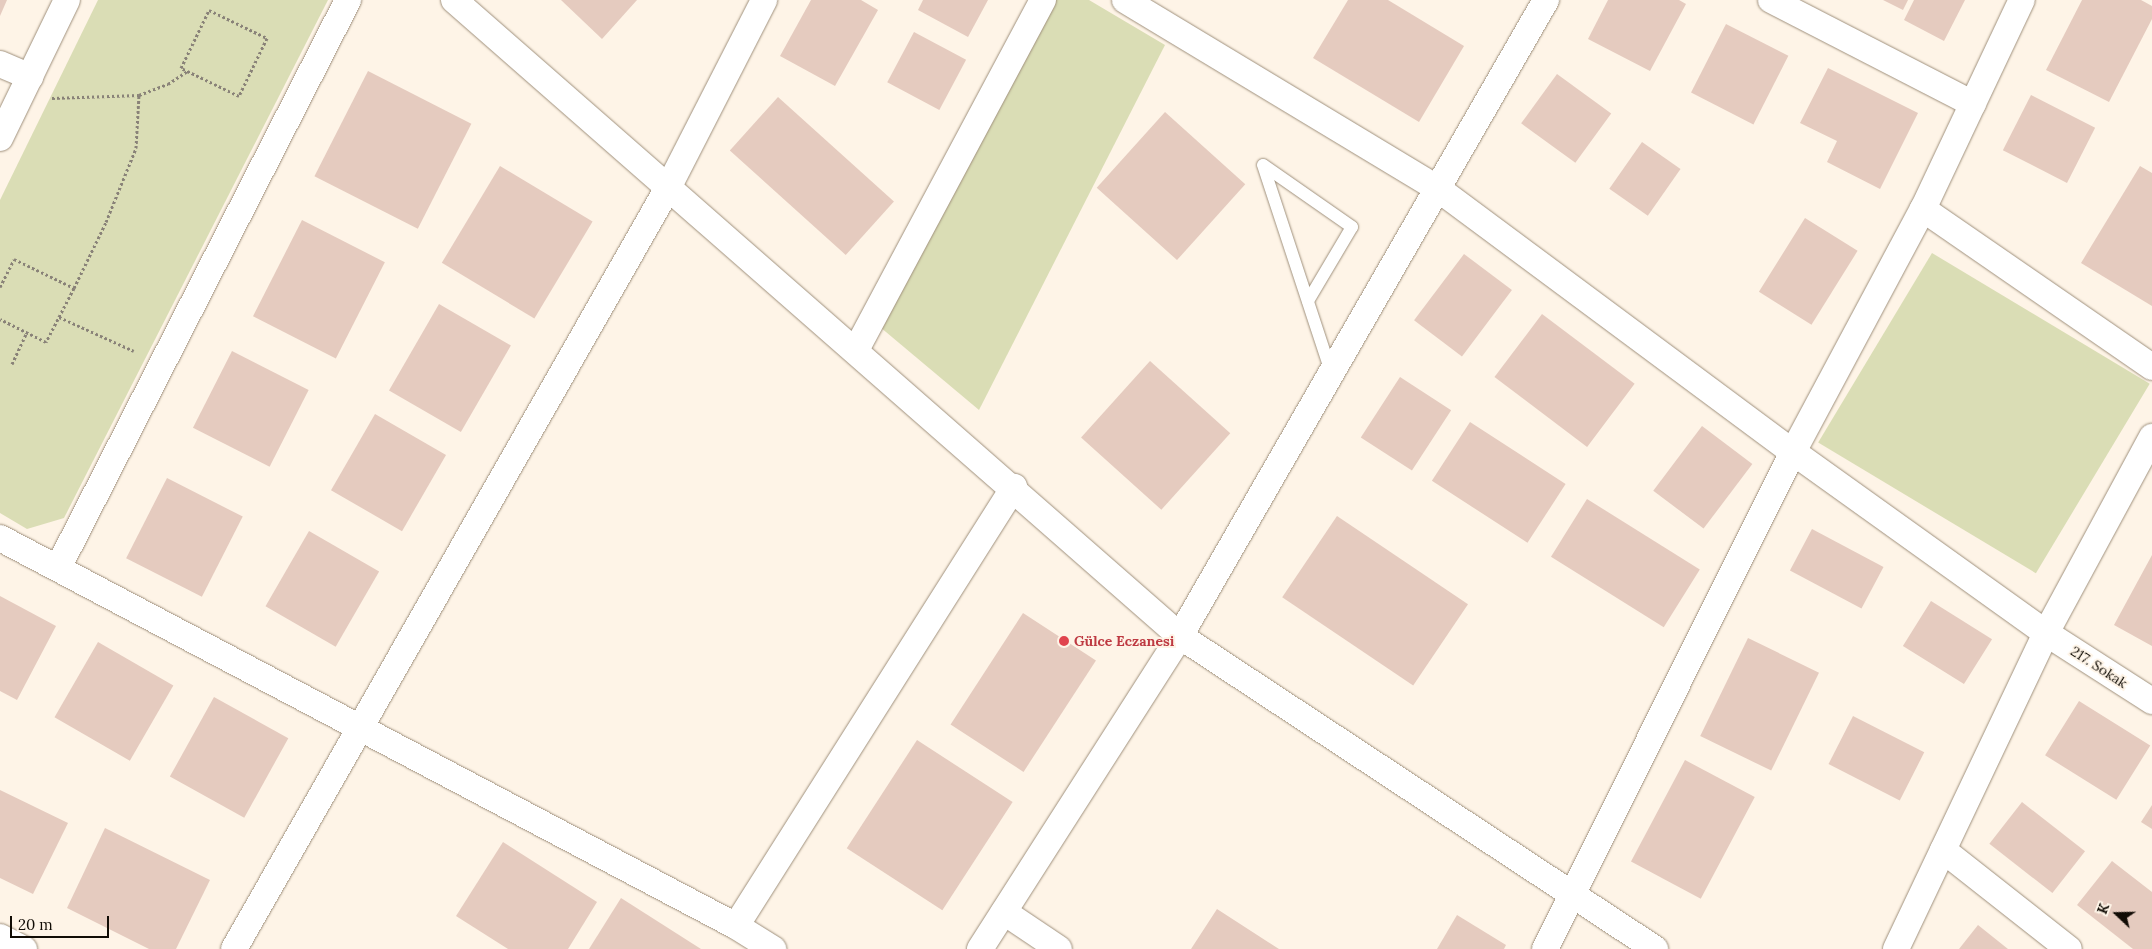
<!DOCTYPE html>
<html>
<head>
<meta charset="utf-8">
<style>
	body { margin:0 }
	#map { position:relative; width:2152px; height:949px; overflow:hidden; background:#fef4e7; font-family:Lora,serif }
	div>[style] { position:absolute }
	.green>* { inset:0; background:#daddb5; transform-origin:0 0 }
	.building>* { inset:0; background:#e5cbbf; transform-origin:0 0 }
	.path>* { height:3px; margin-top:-1.5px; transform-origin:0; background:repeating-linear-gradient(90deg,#898278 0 2.5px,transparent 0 5px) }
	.roads { filter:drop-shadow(0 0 1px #9f907c) drop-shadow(0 0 1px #9f907c) }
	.lane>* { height:12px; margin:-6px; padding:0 6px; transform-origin:6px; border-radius:6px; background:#fff }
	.street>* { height:26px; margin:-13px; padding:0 13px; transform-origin:13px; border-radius:13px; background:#fff }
	.dots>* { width:14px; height:14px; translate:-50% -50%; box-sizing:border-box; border:2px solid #fef4e7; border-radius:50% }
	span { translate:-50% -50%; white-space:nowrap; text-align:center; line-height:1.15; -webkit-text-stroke:4px #fef4e7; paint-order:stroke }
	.health-label { font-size:14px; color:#be3a42; font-weight:700 }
	.left { translate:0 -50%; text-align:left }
	.street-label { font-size:14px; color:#110c05 }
	.north { position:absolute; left:2092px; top:889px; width:50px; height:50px; -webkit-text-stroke:4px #fef4e7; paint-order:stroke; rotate:291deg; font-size:14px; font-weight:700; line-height:20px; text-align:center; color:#110c05 }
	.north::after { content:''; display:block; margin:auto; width:18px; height:22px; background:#110c05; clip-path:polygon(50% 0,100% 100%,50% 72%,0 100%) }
	.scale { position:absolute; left:10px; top:916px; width:99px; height:22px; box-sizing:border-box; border:2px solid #110c05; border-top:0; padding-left:6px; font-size:15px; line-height:18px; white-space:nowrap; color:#110c05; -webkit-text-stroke:4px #fef4e7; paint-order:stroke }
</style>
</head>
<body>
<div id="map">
	<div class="green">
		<i style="clip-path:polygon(98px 0,328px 0,64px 518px,27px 529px,0 513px,0 200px)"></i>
		<i style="clip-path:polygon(1056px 0,1089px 0,1165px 45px,979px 410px,880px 327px)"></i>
		<i style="left:1932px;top:253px;width:254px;height:221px;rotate:31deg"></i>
	</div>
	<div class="building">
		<i style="clip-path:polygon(0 0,7px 0,0 16px)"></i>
		<i style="clip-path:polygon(561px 0,637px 0,602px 39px)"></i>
		<i style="clip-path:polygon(811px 0,861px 0,878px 10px,835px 86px,780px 56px)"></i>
		<i style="clip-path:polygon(923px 0,988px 0,968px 37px,918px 10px)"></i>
		<i style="clip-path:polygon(1348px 0,1388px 0,1464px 46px,1419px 122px,1313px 58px)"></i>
		<i style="clip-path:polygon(1608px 0,1679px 0,1686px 4px,1650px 71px,1588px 39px)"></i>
		<i style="clip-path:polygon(1883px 0,1908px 0,1903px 10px)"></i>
		<i style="clip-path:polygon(1914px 0,1965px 0,1944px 41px,1904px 20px)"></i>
		<i style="clip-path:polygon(2082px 0,2141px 0,2152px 6px,2152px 19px,2109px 102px,2046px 70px)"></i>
		<i style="left:1726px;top:24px;width:70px;height:77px;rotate:27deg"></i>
		<i style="left:914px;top:32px;width:59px;height:57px;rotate:28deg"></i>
		<i style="clip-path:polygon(1828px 68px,1918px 113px,1880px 189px,1827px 162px,1837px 141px,1800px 123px)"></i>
		<i style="left:368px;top:71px;width:116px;height:118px;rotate:27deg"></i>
		<i style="left:1557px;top:74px;width:67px;height:61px;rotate:36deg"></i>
		<i style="left:2031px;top:95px;width:72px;height:62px;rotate:27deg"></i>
		<i style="left:778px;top:97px;width:156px;height:72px;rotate:42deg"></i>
		<i style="left:1165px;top:112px;width:108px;height:102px;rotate:42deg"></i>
		<i style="left:1642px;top:142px;width:47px;height:57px;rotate:35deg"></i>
		<i style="left:500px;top:166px;width:108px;height:113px;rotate:31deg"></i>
		<i style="clip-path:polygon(2140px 166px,2152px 173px,2152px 306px,2081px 263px)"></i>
		<i style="left:1805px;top:218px;width:62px;height:87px;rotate:32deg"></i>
		<i style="left:302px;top:220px;width:93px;height:108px;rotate:27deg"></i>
		<i style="left:1464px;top:254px;width:60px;height:83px;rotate:37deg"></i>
		<i style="left:439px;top:304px;width:83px;height:100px;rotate:30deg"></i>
		<i style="left:1542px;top:314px;width:116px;height:79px;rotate:37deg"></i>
		<i style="left:232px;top:351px;width:86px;height:86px;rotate:27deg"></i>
		<i style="left:1150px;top:361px;width:108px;height:103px;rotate:42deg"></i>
		<i style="left:1400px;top:377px;width:61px;height:72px;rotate:33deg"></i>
		<i style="left:375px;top:414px;width:82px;height:88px;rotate:30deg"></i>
		<i style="left:1470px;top:422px;width:114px;height:70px;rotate:33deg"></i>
		<i style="left:1702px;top:426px;width:63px;height:81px;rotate:37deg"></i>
		<i style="left:167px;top:478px;width:85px;height:90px;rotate:27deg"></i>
		<i style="left:1587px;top:499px;width:133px;height:68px;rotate:32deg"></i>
		<i style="left:1337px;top:516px;width:158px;height:98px;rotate:34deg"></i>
		<i style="left:1812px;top:529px;width:81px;height:47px;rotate:28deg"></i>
		<i style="left:309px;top:531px;width:81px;height:87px;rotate:30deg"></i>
		<i style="clip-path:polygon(2152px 555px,2152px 646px,2114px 625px)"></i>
		<i style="clip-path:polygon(0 596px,56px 626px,17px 700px,0 691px)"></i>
		<i style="left:1931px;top:601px;width:72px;height:53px;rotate:32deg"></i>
		<i style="left:1023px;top:613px;width:87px;height:133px;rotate:33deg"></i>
		<i style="left:1748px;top:638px;width:79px;height:109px;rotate:26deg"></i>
		<i style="left:98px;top:642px;width:87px;height:87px;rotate:30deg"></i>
		<i style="left:214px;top:697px;width:85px;height:91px;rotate:29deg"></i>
		<i style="left:2079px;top:701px;width:84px;height:64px;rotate:32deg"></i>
		<i style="left:1853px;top:716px;width:80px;height:54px;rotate:27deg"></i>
		<i style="left:917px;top:740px;width:114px;height:129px;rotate:33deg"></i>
		<i style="left:1685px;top:760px;width:79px;height:115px;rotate:28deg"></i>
		<i style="clip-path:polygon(0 790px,68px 823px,33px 894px,0 878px)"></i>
		<i style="left:2022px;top:802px;width:80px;height:53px;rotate:38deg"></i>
		<i style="clip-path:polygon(2152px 805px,2152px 829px,2141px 822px)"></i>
		<i style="clip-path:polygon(105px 828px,210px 880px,176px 949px,149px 949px,67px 908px)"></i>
		<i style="clip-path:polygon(503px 842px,597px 902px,568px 949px,508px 949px,456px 916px)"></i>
		<i style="clip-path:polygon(2112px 861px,2152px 892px,2152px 949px,2133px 949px,2077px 905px)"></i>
		<i style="clip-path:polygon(621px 898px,701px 949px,589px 949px)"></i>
		<i style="clip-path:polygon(1217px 909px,1268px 942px,1279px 949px,1191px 949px)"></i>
		<i style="clip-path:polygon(1457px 915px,1506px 945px,1504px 949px,1437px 949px)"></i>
		<i style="clip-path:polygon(1978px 925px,2008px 949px,1959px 949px)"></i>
	</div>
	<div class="path">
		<i style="left:209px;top:10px;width:64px;rotate:25.8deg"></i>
		<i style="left:267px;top:38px;width:64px;rotate:115.8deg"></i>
		<i style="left:239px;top:96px;width:64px;rotate:-154.2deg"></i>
		<i style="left:181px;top:68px;width:64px;rotate:-64.2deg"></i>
		<i style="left:52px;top:98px;width:87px;rotate:-2deg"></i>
		<i style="left:0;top:287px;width:31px;rotate:-63deg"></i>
		<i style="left:14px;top:259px;width:67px;rotate:25.8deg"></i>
		<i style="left:74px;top:288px;width:61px;rotate:117.4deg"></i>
		<i style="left:46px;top:342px;width:51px;rotate:-153.4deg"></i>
		<i style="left:74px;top:288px;width:73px;rotate:-64.1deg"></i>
		<i style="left:106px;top:222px;width:80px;rotate:-67.9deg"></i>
		<i style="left:136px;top:148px;width:53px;rotate:-86.8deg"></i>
		<i style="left:139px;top:95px;width:31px;rotate:-21deg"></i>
		<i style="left:168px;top:84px;width:23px;rotate:-34deg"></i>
		<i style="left:59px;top:317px;width:82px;rotate:24.4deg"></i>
		<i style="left:12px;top:364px;width:35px;rotate:-65deg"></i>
	</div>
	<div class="roads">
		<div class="lane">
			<i style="left:1308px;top:301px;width:86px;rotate:-59.3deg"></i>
			<i style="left:1352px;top:227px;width:108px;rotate:-145.1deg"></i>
			<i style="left:1263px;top:165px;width:218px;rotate:71.8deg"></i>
		</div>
		<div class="street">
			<i style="left:454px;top:0;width:965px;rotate:41.22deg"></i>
			<i style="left:1180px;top:636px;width:569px;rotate:33.38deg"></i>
			<i style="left:1125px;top:0;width:364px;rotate:31.1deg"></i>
			<i style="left:1437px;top:188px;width:443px;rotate:36.6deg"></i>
			<i style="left:1793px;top:452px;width:311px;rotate:35.6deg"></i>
			<i style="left:2046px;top:633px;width:126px;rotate:32.7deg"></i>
			<i style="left:1771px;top:0;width:227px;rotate:27.2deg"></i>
			<i style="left:0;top:64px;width:33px;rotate:23deg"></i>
			<i style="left:0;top:138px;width:153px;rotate:-64.1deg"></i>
			<i style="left:1923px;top:209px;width:278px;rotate:34.6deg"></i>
			<i style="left:856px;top:350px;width:397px;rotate:-61.9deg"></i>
			<i style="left:0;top:538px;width:832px;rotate:27.8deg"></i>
			<i style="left:736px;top:926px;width:44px;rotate:31.9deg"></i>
			<i style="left:58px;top:568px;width:638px;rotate:-62.95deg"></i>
			<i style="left:1943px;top:850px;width:160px;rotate:38.2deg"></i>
			<i style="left:1004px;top:912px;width:66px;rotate:33.9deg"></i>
			<i style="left:736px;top:926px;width:520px;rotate:-57.66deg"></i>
			<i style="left:0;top:937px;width:27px;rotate:27deg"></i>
			<i style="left:234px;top:949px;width:878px;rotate:-60.31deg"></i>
			<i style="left:669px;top:186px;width:209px;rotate:-62.9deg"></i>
			<i style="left:980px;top:949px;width:371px;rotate:-57.4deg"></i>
			<i style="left:1180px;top:636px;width:734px;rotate:-60.08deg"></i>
			<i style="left:1545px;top:949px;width:555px;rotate:-63.48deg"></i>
			<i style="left:1793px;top:452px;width:276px;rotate:-61.9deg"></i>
			<i style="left:1923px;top:209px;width:231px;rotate:-64.7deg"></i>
			<i style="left:1896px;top:949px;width:350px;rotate:-64.6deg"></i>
			<i style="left:2046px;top:633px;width:223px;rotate:-61.6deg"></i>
		</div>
	</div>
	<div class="dots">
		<i style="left:1064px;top:641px;background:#e0444e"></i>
	</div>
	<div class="health-label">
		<span class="left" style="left:1074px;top:641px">Gülce Eczanesi</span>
	</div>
	<div class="street-label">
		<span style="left:2099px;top:667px;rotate:33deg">217. Sokak</span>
	</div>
	<div class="north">K</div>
	<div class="scale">20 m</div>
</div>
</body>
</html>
